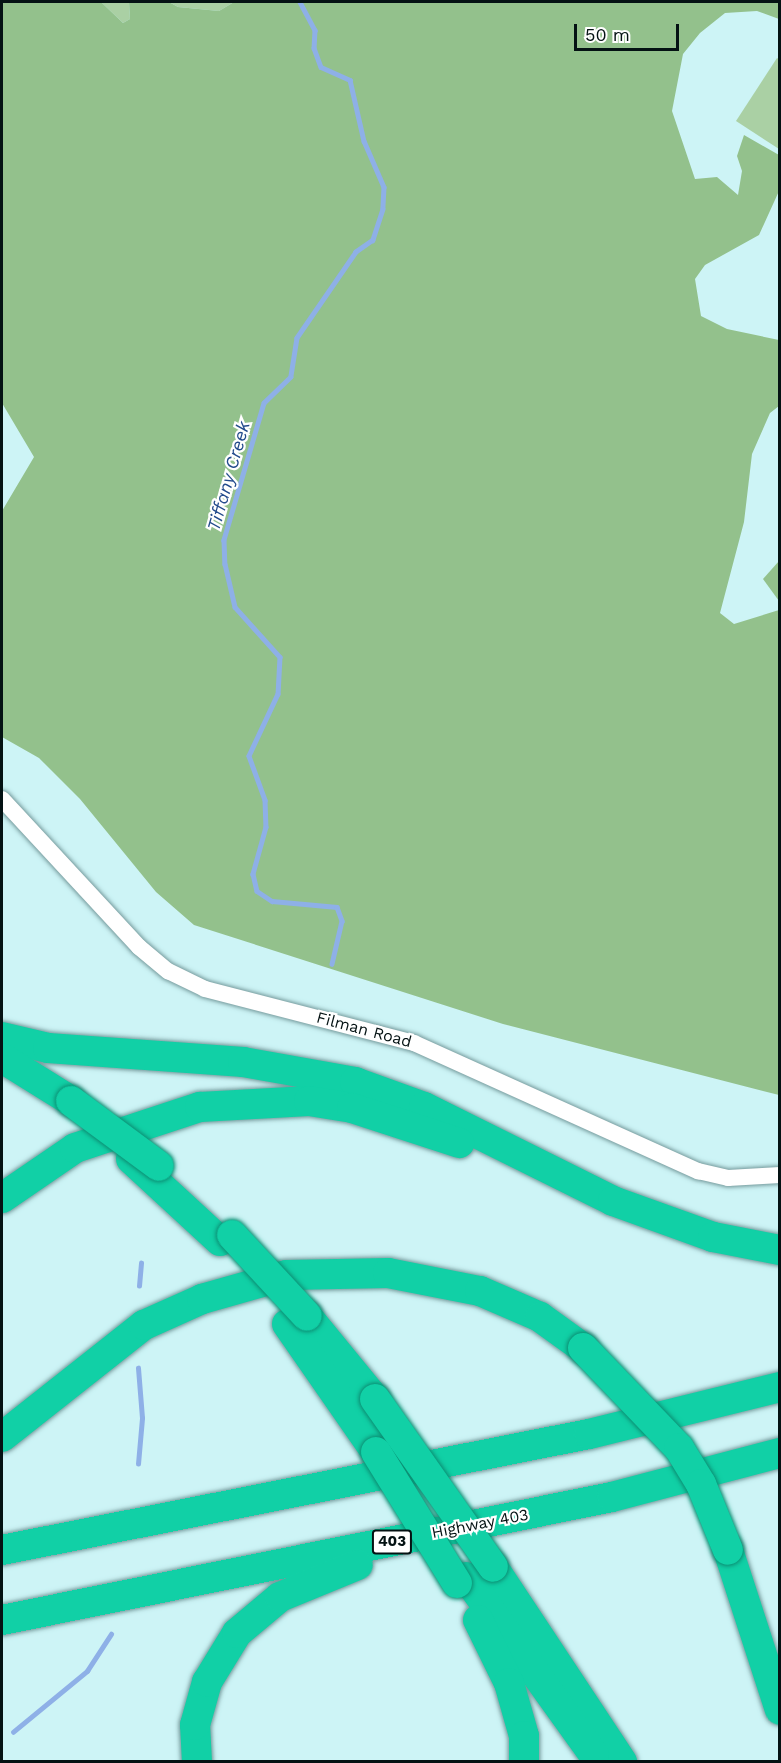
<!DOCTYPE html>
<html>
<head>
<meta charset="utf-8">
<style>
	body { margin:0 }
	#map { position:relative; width:781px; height:1763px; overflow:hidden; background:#cdf4f6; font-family:"Work Sans",sans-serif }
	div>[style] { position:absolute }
	.green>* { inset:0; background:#aad0a4 }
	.forest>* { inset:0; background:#93c18c }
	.stream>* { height:4.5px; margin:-2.25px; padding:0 2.25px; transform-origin:2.25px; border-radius:2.25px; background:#8eb0e7 }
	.roads { filter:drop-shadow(0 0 2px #769b9d) drop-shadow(0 0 2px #769b9d) }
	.minor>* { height:16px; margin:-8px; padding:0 8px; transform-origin:8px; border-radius:8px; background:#fff }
	.motorway>* { height:30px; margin:-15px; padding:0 15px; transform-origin:15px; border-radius:15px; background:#11d0a6 }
	.bridges { filter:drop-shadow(0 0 2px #0c8e73) drop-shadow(0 0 2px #0c8e73) }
	.motorway-bridge>* { height:30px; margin:-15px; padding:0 15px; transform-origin:15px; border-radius:15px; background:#11d0a6 }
	span { translate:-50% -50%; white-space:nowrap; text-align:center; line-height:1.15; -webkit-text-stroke:4.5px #fff; paint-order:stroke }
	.shield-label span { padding:2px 4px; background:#fff; border:2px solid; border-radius:4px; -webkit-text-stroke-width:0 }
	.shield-label { font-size:15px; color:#041213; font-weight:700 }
	.street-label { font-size:16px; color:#041213 }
	.water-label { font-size:18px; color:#234b8c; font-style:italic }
	.frame { position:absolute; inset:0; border:3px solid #041213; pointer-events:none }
	.scale { position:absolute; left:574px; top:24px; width:105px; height:27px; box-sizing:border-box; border:3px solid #041213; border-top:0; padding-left:8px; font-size:18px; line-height:21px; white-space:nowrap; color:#041213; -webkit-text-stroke:4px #fff; paint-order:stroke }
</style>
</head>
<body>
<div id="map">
	<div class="green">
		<i style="clip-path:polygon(101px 2px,129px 2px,130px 19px,123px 23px)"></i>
		<i style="clip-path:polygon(169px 2px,234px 2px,219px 11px,178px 7px)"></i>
		<i style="clip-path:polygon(777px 58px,780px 60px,779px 149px,736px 121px)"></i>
	</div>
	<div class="forest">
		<i style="clip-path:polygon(2px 2px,101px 2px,123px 23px,130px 19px,129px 2px,169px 2px,178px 7px,219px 11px,234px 2px,779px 2px,779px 19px,757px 11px,725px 13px,700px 33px,683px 54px,672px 111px,695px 179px,717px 177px,738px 195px,742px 171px,737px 156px,744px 135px,779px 155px,779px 191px,759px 235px,705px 265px,695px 279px,701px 316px,727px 329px,779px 340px,779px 406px,770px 413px,752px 454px,744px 522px,720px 613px,734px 624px,779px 610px,779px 1095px,503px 1024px,194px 925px,156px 892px,80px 799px,39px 758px,2px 737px,2px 511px,34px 457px,2px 403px)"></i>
		<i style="clip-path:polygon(779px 561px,779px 601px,763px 579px)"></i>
	</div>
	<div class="stream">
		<i style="left:300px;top:2px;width:32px;rotate:62deg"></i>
		<i style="left:315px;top:30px;width:18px;rotate:93deg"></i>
		<i style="left:314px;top:48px;width:20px;rotate:70deg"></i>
		<i style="left:321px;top:67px;width:32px;rotate:24deg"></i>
		<i style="left:350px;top:80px;width:63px;rotate:77.1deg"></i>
		<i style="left:364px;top:141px;width:50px;rotate:66.5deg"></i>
		<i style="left:384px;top:187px;width:22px;rotate:93deg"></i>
		<i style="left:383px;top:209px;width:33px;rotate:108deg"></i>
		<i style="left:373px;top:240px;width:21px;rotate:145deg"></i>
		<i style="left:356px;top:252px;width:104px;rotate:124.5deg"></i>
		<i style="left:297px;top:338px;width:39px;rotate:99deg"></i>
		<i style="left:291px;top:377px;width:37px;rotate:136deg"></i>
		<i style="left:264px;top:403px;width:143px;rotate:106.3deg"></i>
		<i style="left:224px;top:540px;width:24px;rotate:88deg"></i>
		<i style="left:225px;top:564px;width:44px;rotate:76.9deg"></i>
		<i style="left:235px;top:607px;width:67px;rotate:48deg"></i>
		<i style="left:280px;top:657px;width:37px;rotate:93deg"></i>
		<i style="left:278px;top:694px;width:68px;rotate:115.1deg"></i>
		<i style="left:249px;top:756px;width:47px;rotate:70deg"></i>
		<i style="left:265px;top:800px;width:27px;rotate:88deg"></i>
		<i style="left:266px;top:827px;width:49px;rotate:105.5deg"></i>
		<i style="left:253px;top:874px;width:17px;rotate:77deg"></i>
		<i style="left:257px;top:891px;width:18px;rotate:34deg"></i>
		<i style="left:272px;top:901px;width:65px;rotate:5.3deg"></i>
		<i style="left:337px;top:907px;width:15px;rotate:70deg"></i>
		<i style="left:342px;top:921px;width:44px;rotate:103.1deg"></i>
		<i style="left:139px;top:1286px;width:23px;rotate:-85deg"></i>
		<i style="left:138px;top:1464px;width:46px;rotate:-85deg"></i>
		<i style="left:142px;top:1418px;width:50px;rotate:-94.6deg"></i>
		<i style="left:13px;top:1732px;width:96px;rotate:-39.5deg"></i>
		<i style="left:87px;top:1671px;width:44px;rotate:-57deg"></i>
	</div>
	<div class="roads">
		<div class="minor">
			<i style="left:2px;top:799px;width:202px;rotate:47.2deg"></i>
			<i style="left:139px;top:947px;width:38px;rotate:40deg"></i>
			<i style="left:168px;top:971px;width:41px;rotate:25.9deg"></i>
			<i style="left:205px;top:989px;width:216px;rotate:14.5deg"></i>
			<i style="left:414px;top:1043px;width:312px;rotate:24.3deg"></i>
			<i style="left:698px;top:1171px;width:31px;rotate:13deg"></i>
			<i style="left:728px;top:1178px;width:52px;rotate:-3.3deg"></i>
		</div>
		<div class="motorway">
			<i style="left:2px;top:1037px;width:47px;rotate:13.4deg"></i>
			<i style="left:48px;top:1048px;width:196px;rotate:4.1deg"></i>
			<i style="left:243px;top:1062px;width:114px;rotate:10.1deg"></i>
			<i style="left:355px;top:1082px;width:73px;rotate:19.9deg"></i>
			<i style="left:424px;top:1107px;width:211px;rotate:26.4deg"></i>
			<i style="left:613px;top:1201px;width:106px;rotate:19.8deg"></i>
			<i style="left:713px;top:1237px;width:68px;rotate:11deg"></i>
			<i style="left:2px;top:1058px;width:81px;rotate:31.9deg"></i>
			<i style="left:131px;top:1159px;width:121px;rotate:42.7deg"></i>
			<i style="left:2px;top:1198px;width:88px;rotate:-34.4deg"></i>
			<i style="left:75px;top:1148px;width:132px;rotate:-18.2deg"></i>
			<i style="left:200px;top:1107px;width:109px;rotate:-3.2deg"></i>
			<i style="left:309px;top:1101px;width:44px;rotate:9.2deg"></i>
			<i style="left:352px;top:1108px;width:113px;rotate:18.1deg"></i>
			<i style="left:307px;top:1316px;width:107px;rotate:50.7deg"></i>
			<i style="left:287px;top:1324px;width:156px;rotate:55.2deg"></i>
			<i style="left:2px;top:1437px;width:181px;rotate:-38.3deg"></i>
			<i style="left:144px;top:1325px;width:64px;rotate:-24.1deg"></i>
			<i style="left:202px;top:1299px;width:88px;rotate:-15.8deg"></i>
			<i style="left:287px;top:1275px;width:101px;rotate:-1.1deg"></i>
			<i style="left:388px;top:1273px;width:94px;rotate:11.1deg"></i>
			<i style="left:480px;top:1291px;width:65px;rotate:23.4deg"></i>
			<i style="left:540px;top:1317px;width:53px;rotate:35.8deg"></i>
			<i style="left:2px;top:1550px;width:598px;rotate:-11.18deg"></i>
			<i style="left:589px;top:1434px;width:197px;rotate:-13.8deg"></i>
			<i style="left:728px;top:1550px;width:168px;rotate:72deg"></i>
			<i style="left:493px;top:1567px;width:234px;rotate:56.5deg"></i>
			<i style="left:466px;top:1577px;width:219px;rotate:54.3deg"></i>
			<i style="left:2px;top:1620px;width:622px;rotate:-11.4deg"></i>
			<i style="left:612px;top:1497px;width:174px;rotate:-14.7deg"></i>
			<i style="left:478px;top:1620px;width:70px;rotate:63.8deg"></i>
			<i style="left:509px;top:1683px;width:55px;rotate:74.2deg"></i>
			<i style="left:524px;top:1736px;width:26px;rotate:90deg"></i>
			<i style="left:197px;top:1762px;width:37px;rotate:-93deg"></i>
			<i style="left:195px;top:1725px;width:45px;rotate:-74.4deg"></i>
			<i style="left:207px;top:1682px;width:57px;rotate:-58.5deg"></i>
			<i style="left:237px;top:1633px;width:56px;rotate:-39.9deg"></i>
			<i style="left:280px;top:1597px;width:84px;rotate:-22.3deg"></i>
		</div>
	</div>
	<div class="bridges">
		<div class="motorway-bridge">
			<i style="left:71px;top:1101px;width:109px;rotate:36.5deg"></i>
			<i style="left:232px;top:1235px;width:110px;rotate:47.2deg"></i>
			<i style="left:583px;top:1348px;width:139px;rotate:46.2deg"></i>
			<i style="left:679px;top:1448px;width:42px;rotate:58.6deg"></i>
			<i style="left:701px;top:1484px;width:71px;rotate:67.8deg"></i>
			<i style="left:375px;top:1399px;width:205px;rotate:54.9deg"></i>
			<i style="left:376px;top:1452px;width:154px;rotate:58.3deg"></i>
		</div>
	</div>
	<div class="shield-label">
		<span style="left:392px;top:1542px">403</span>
	</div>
	<div class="street-label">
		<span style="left:364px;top:1030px;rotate:15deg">Filman Road</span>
		<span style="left:480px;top:1524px;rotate:-11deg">Highway 403</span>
	</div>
	<div class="water-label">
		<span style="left:229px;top:476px;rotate:-74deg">Tiffany Creek</span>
	</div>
	<div class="frame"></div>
	<div class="scale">50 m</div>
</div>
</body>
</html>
